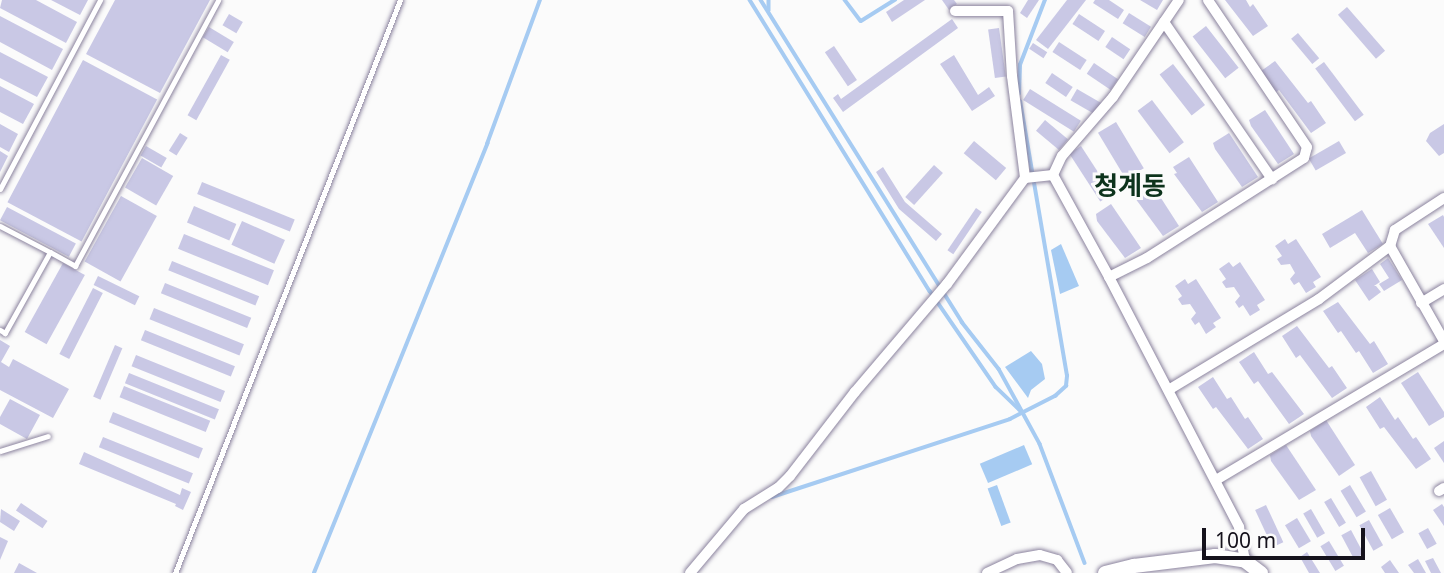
<!DOCTYPE html>
<html>
<head>
<meta charset="utf-8">
<style>
	body { margin:0 }
	#map { position:relative; width:1444px; height:573px; overflow:hidden; background:#fbfbfb; font-family:"Noto Sans","Noto Sans KR",sans-serif }
	div>[style] { position:absolute }
	.water>* { inset:0; background:#a6cbf2; transform-origin:0 0 }
	.stream>* { height:3.5px; margin:-1.75px; padding:0 1.75px; transform-origin:1.75px; border-radius:1.75px; background:#a6cbf2 }
	.building>* { inset:0; background:#c9c8e5; transform-origin:0 0 }
	.roads { filter:drop-shadow(0 0 2px #8b839e) drop-shadow(0 0 2px #8b839e) }
	.lane>* { height:5px; margin:-2.5px; padding:0 2.5px; transform-origin:2.5px; border-radius:2.5px; background:#fff }
	.street>* { height:10px; margin:-5px; padding:0 5px; transform-origin:5px; border-radius:5px; background:#fff }
	.secondary>* { height:14px; margin:-7px; padding:0 7px; transform-origin:7px; border-radius:7px; background:#fff }
	span { translate:-50% -50%; white-space:nowrap; text-align:center; line-height:1.15; -webkit-text-stroke:6px #fbfbfb; paint-order:stroke }
	.quarter-label { font-size:26px; color:#0d331c; font-weight:700 }
	.scale { position:absolute; left:1202px; top:528px; width:163px; height:32px; box-sizing:border-box; border:4px solid #15121c; border-top:0; padding-left:9px; font-size:21px; line-height:24px; white-space:nowrap; color:#15121c; -webkit-text-stroke:5px #fbfbfb; paint-order:stroke }
</style>
</head>
<body>
<div id="map">
	<div class="water">
		<i style="clip-path:polygon(1061px 244px,1079px 286px,1060px 294px,1051px 250px)"></i>
		<i style="clip-path:polygon(1031px 351px,1042px 364px,1045px 379px,1031px 390px,1028px 398px,1005px 367px)"></i>
		<i style="left:1024px;top:445px;width:21px;height:48px;rotate:67deg"></i>
		<i style="left:997px;top:485px;width:40px;height:10px;rotate:70deg"></i>
	</div>
	<div class="stream">
		<i style="left:750px;top:0;width:342px;rotate:58.3deg"></i>
		<i style="left:930px;top:291px;width:116px;rotate:55.5deg"></i>
		<i style="left:996px;top:387px;width:35px;rotate:44deg"></i>
		<i style="left:761px;top:0;width:380px;rotate:58deg"></i>
		<i style="left:962px;top:322px;width:60px;rotate:51.8deg"></i>
		<i style="left:999px;top:369px;width:85px;rotate:61.3deg"></i>
		<i style="left:1040px;top:444px;width:127px;rotate:69.3deg"></i>
		<i style="left:769px;top:0;width:10px;rotate:90deg"></i>
		<i style="left:845px;top:0;width:26px;rotate:53deg"></i>
		<i style="left:861px;top:21px;width:40px;rotate:-32deg"></i>
		<i style="left:1019px;top:94px;width:29px;rotate:-88deg"></i>
		<i style="left:1020px;top:65px;width:70px;rotate:-69deg"></i>
		<i style="left:772px;top:497px;width:250px;rotate:-18.1deg"></i>
		<i style="left:1010px;top:419px;width:51px;rotate:-27.1deg"></i>
		<i style="left:1055px;top:396px;width:15px;rotate:-42deg"></i>
		<i style="left:1066px;top:386px;width:10px;rotate:-84deg"></i>
		<i style="left:1067px;top:376px;width:278px;rotate:-99.7deg"></i>
		<i style="left:314px;top:573px;width:463px;rotate:-68deg"></i>
		<i style="left:487px;top:144px;width:153px;rotate:-69.8deg"></i>
	</div>
	<div class="building">
		<i style="clip-path:polygon(2px 0,36px 0,77px 22px,66px 43px,0 8px)"></i>
		<i style="clip-path:polygon(51px 0,88px 0,80px 15px)"></i>
		<i style="clip-path:polygon(115px 0,210px 0,160px 93px,86px 54px)"></i>
		<i style="clip-path:polygon(904px 0,925px 0,892px 22px,886px 12px)"></i>
		<i style="clip-path:polygon(942px 0,954px 0,957px 4px,949px 10px)"></i>
		<i style="clip-path:polygon(1028px 0,1039px 0,1027px 18px,1020px 13px)"></i>
		<i style="clip-path:polygon(1067px 0,1086px 0,1048px 49px,1036px 40px)"></i>
		<i style="clip-path:polygon(1095px 0,1109px 0,1124px 10px,1118px 19px,1093px 3px)"></i>
		<i style="clip-path:polygon(1140px 0,1163px 0,1157px 10px)"></i>
		<i style="clip-path:polygon(1225px 0,1246px 0,1250px 7px,1253px 4px,1268px 26px,1253px 36px)"></i>
		<i style="left:1347px;top:7px;width:58px;height:12px;rotate:49deg"></i>
		<i style="left:1129px;top:13px;width:26px;height:12px;rotate:32deg"></i>
		<i style="left:229px;top:14px;width:16px;height:13px;rotate:30deg"></i>
		<i style="left:1079px;top:14px;width:31px;height:12px;rotate:33deg"></i>
		<i style="clip-path:polygon(0 16px,63px 49px,52px 70px,0 42px)"></i>
		<i style="clip-path:polygon(952px 19px,958px 28px,843px 112px,833px 98px,838px 94px,841px 99px)"></i>
		<i style="left:1206px;top:26px;width:53px;height:17px;rotate:52deg"></i>
		<i style="left:209px;top:27px;width:29px;height:12px;rotate:31deg"></i>
		<i style="left:999px;top:28px;width:49px;height:11px;rotate:82deg"></i>
		<i style="left:1298px;top:33px;width:33px;height:9px;rotate:50deg"></i>
		<i style="left:1112px;top:37px;width:22px;height:12px;rotate:34deg"></i>
		<i style="left:1059px;top:42px;width:33px;height:12px;rotate:33deg"></i>
		<i style="left:1033px;top:43px;width:17px;height:7px;rotate:33deg"></i>
		<i style="left:834px;top:46px;width:41px;height:11px;rotate:56deg"></i>
		<i style="clip-path:polygon(0 52px,48px 77px,37px 97px,0 78px)"></i>
		<i style="left:221px;top:55px;width:10px;height:69px;rotate:29deg"></i>
		<i style="clip-path:polygon(954px 55px,978px 95px,989px 87px,995px 96px,972px 111px,940px 64px)"></i>
		<i style="left:83px;top:60px;width:84px;height:161px;rotate:28deg"></i>
		<i style="clip-path:polygon(1275px 61px,1308px 103px,1311px 101px,1326px 123px,1311px 133px,1279px 90px,1275px 93px,1261px 71px)"></i>
		<i style="left:1324px;top:62px;width:66px;height:11px;rotate:53deg"></i>
		<i style="left:1094px;top:63px;width:29px;height:13px;rotate:34deg"></i>
		<i style="left:1173px;top:64px;width:52px;height:17px;rotate:52deg"></i>
		<i style="left:1052px;top:73px;width:25px;height:12px;rotate:34deg"></i>
		<i style="clip-path:polygon(0 86px,34px 104px,23px 124px,0 112px)"></i>
		<i style="left:1030px;top:89px;width:60px;height:13px;rotate:32deg"></i>
		<i style="left:1077px;top:89px;width:28px;height:13px;rotate:30deg"></i>
		<i style="left:1152px;top:100px;width:53px;height:18px;rotate:53deg"></i>
		<i style="clip-path:polygon(1265px 110px,1294px 154px,1278px 164px,1251px 126px,1249px 120px)"></i>
		<i style="left:1045px;top:120px;width:30px;height:14px;rotate:40deg"></i>
		<i style="left:1116px;top:122px;width:54px;height:21px;rotate:59deg"></i>
		<i style="clip-path:polygon(0 124px,18px 134px,9px 152px,0 147px)"></i>
		<i style="clip-path:polygon(1444px 124px,1444px 153px,1439px 156px,1426px 141px,1430px 133px)"></i>
		<i style="left:180px;top:133px;width:9px;height:21px;rotate:32deg"></i>
		<i style="clip-path:polygon(1229px 133px,1258px 177px,1242px 187px,1215px 149px,1213px 143px)"></i>
		<i style="left:974px;top:141px;width:42px;height:16px;rotate:40deg"></i>
		<i style="left:1339px;top:141px;width:14px;height:35px;rotate:60deg"></i>
		<i style="left:146px;top:146px;width:24px;height:11px;rotate:30deg"></i>
		<i style="left:1081px;top:146px;width:57px;height:14px;rotate:57deg"></i>
		<i style="clip-path:polygon(0 151px,8px 156px,0 172px)"></i>
		<i style="clip-path:polygon(1189px 157px,1218px 202px,1202px 212px,1174px 174px,1177px 173px,1173px 167px)"></i>
		<i style="left:142px;top:158px;width:36px;height:34px;rotate:30deg"></i>
		<i style="left:934px;top:165px;width:12px;height:43px;rotate:42deg"></i>
		<i style="clip-path:polygon(883px 167px,905px 202px,942px 234px,936px 241px,899px 209px,876px 172px)"></i>
		<i style="clip-path:polygon(1150px 181px,1179px 226px,1163px 236px,1135px 198px,1134px 192px)"></i>
		<i style="left:202px;top:182px;width:100px;height:13px;rotate:22deg"></i>
		<i style="left:121px;top:196px;width:41px;height:75px;rotate:29deg"></i>
		<i style="clip-path:polygon(1111px 204px,1141px 248px,1125px 258px,1097px 221px,1096px 214px)"></i>
		<i style="left:194px;top:206px;width:46px;height:18px;rotate:23deg"></i>
		<i style="left:7px;top:207px;width:78px;height:15px;rotate:28deg"></i>
		<i style="left:976px;top:208px;width:7px;height:51px;rotate:34deg"></i>
		<i style="clip-path:polygon(1362px 210px,1383px 244px,1368px 253px,1355px 233px,1330px 248px,1322px 234px)"></i>
		<i style="clip-path:polygon(1443px 215px,1444px 217px,1444px 248px,1428px 224px)"></i>
		<i style="left:242px;top:221px;width:47px;height:26px;rotate:24deg"></i>
		<i style="left:184px;top:234px;width:97px;height:16px;rotate:22deg"></i>
		<i style="clip-path:polygon(1285px 239px,1288px 244px,1296px 239px,1321px 277px,1313px 282px,1316px 287px,1306px 293px,1299px 282px,1294px 285px,1290px 279px,1295px 273px,1290px 264px,1281px 265px,1277px 259px,1282px 256px,1275px 246px)"></i>
		<i style="clip-path:polygon(1388px 258px,1402px 280px,1384px 291px,1379px 284px,1389px 278px,1380px 264px)"></i>
		<i style="left:172px;top:261px;width:94px;height:10px;rotate:22deg"></i>
		<i style="clip-path:polygon(1229px 262px,1233px 267px,1240px 262px,1265px 300px,1257px 305px,1260px 310px,1250px 316px,1243px 305px,1239px 308px,1235px 302px,1240px 296px,1234px 287px,1226px 288px,1222px 282px,1226px 279px,1219px 269px)"></i>
		<i style="left:63px;top:263px;width:25px;height:79px;rotate:29deg"></i>
		<i style="clip-path:polygon(1372px 269px,1380px 282px,1374px 286px,1376px 286px,1381px 292px,1369px 301px,1355px 280px)"></i>
		<i style="left:98px;top:276px;width:46px;height:10px;rotate:26deg"></i>
		<i style="clip-path:polygon(1185px 279px,1188px 284px,1196px 279px,1221px 318px,1213px 323px,1216px 327px,1206px 334px,1199px 322px,1195px 325px,1191px 319px,1196px 313px,1190px 304px,1182px 305px,1178px 299px,1182px 296px,1175px 286px)"></i>
		<i style="left:165px;top:283px;width:93px;height:11px;rotate:22deg"></i>
		<i style="left:93px;top:288px;width:11px;height:74px;rotate:27deg"></i>
		<i style="clip-path:polygon(1338px 302px,1370px 344px,1374px 341px,1388px 364px,1373px 373px,1359px 351px,1356px 353px,1341px 331px,1338px 333px,1323px 311px)"></i>
		<i style="left:154px;top:308px;width:97px;height:12px;rotate:22deg"></i>
		<i style="clip-path:polygon(1297px 326px,1329px 368px,1332px 366px,1347px 388px,1332px 398px,1300px 355px,1296px 358px,1282px 336px)"></i>
		<i style="left:145px;top:330px;width:97px;height:11px;rotate:22deg"></i>
		<i style="clip-path:polygon(0 340px,10px 346px,1px 362px,9px 367px,13px 359px,69px 389px,53px 418px,0 390px)"></i>
		<i style="left:115px;top:345px;width:8px;height:56px;rotate:23deg"></i>
		<i style="clip-path:polygon(1254px 352px,1268px 374px,1272px 372px,1304px 414px,1289px 424px,1258px 381px,1254px 384px,1239px 362px)"></i>
		<i style="left:136px;top:355px;width:96px;height:12px;rotate:22deg"></i>
		<i style="clip-path:polygon(1418px 372px,1444px 412px,1444px 417px,1429px 426px,1401px 383px)"></i>
		<i style="left:129px;top:373px;width:97px;height:11px;rotate:22deg"></i>
		<i style="clip-path:polygon(1213px 377px,1227px 399px,1231px 397px,1245px 419px,1248px 417px,1263px 439px,1248px 449px,1216px 407px,1213px 409px,1198px 387px)"></i>
		<i style="left:124px;top:386px;width:93px;height:12px;rotate:22deg"></i>
		<i style="clip-path:polygon(1380px 397px,1395px 420px,1398px 417px,1413px 439px,1416px 437px,1431px 459px,1416px 469px,1384px 427px,1380px 429px,1366px 407px)"></i>
		<i style="clip-path:polygon(10px 399px,40px 415px,27px 439px,0 424px,0 417px)"></i>
		<i style="left:113px;top:412px;width:97px;height:11px;rotate:22deg"></i>
		<i style="clip-path:polygon(1326px 420px,1355px 465px,1339px 476px,1311px 436px,1310px 431px)"></i>
		<i style="left:103px;top:437px;width:97px;height:11px;rotate:22deg"></i>
		<i style="clip-path:polygon(1444px 441px,1444px 463px,1434px 448px)"></i>
		<i style="clip-path:polygon(1286px 445px,1316px 490px,1299px 500px,1271px 461px,1270px 455px)"></i>
		<i style="clip-path:polygon(84px 452px,180px 495px,182px 488px,191px 492px,183px 510px,175px 506px,176px 504px,79px 464px)"></i>
		<i style="left:1371px;top:471px;width:33px;height:13px;rotate:61deg"></i>
		<i style="left:1350px;top:485px;width:31px;height:11px;rotate:59deg"></i>
		<i style="left:1331px;top:498px;width:29px;height:8px;rotate:59deg"></i>
		<i style="left:21px;top:503px;width:32px;height:9px;rotate:34deg"></i>
		<i style="clip-path:polygon(1442px 504px,1444px 507px,1444px 526px,1433px 510px)"></i>
		<i style="left:1266px;top:505px;width:41px;height:12px;rotate:65deg"></i>
		<i style="left:1390px;top:508px;width:28px;height:14px;rotate:60deg"></i>
		<i style="clip-path:polygon(1px 509px,20px 521px,14px 531px,0 522px)"></i>
		<i style="left:1311px;top:509px;width:28px;height:9px;rotate:60deg"></i>
		<i style="left:1297px;top:518px;width:27px;height:14px;rotate:59deg"></i>
		<i style="left:1369px;top:520px;width:29px;height:11px;rotate:61deg"></i>
		<i style="left:1428px;top:528px;width:18px;height:11px;rotate:61deg"></i>
		<i style="left:1351px;top:530px;width:27px;height:11px;rotate:62deg"></i>
		<i style="clip-path:polygon(0 537px,8px 541px,0 560px)"></i>
		<i style="left:1329px;top:541px;width:29px;height:10px;rotate:59deg"></i>
		<i style="clip-path:polygon(1307px 552px,1320px 573px,1309px 573px,1300px 557px)"></i>
		<i style="clip-path:polygon(1433px 558px,1441px 573px,1431px 573px,1425px 561px)"></i>
		<i style="clip-path:polygon(1418px 559px,1426px 573px,1414px 573px,1408px 565px)"></i>
		<i style="clip-path:polygon(1390px 560px,1399px 573px,1385px 573px,1381px 567px)"></i>
		<i style="clip-path:polygon(19px 563px,37px 573px,14px 573px)"></i>
	</div>
	<div class="roads">
		<div class="lane">
			<i style="left:0;top:189px;width:214px;rotate:-62.1deg"></i>
			<i style="left:0;top:226px;width:56px;rotate:27.5deg"></i>
			<i style="left:50px;top:252px;width:93px;rotate:119.1deg"></i>
			<i style="left:5px;top:333px;width:6px;rotate:-149deg"></i>
			<i style="left:50px;top:252px;width:29px;rotate:29deg"></i>
			<i style="left:75px;top:266px;width:302px;rotate:-61.7deg"></i>
			<i style="left:0;top:451px;width:50px;rotate:-17.4deg"></i>
			<i style="left:175px;top:573px;width:616px;rotate:-68.56deg"></i>
		</div>
		<div class="street">
			<i style="left:955px;top:11px;width:53px"></i>
			<i style="left:1008px;top:11px;width:65px;rotate:86.5deg"></i>
			<i style="left:1012px;top:76px;width:103px;rotate:82.7deg"></i>
			<i style="left:1025px;top:178px;width:28px;rotate:-6deg"></i>
			<i style="left:1164px;top:22px;width:191px;rotate:55.5deg"></i>
			<i style="left:1053px;top:175px;width:116px;rotate:61.2deg"></i>
			<i style="left:1109px;top:277px;width:42px;rotate:-26.6deg"></i>
			<i style="left:1147px;top:258px;width:186px;rotate:-32.5deg"></i>
			<i style="left:1304px;top:158px;width:11px;rotate:-75deg"></i>
			<i style="left:1307px;top:147px;width:177px;rotate:-124deg"></i>
			<i style="left:1053px;top:175px;width:21px;rotate:-65deg"></i>
			<i style="left:1062px;top:156px;width:78px;rotate:-49.2deg"></i>
			<i style="left:1113px;top:97px;width:117px;rotate:-55.8deg"></i>
			<i style="left:1444px;top:198px;width:59px;rotate:146.9deg"></i>
			<i style="left:1395px;top:230px;width:17px;rotate:107deg"></i>
			<i style="left:1390px;top:246px;width:109px;rotate:60.4deg"></i>
			<i style="left:1109px;top:277px;width:282px;rotate:62.5deg"></i>
			<i style="left:1239px;top:527px;width:35px;rotate:80deg"></i>
			<i style="left:1421px;top:303px;width:27px;rotate:-31deg"></i>
			<i style="left:1170px;top:389px;width:174px;rotate:-31.1deg"></i>
			<i style="left:1319px;top:299px;width:89px;rotate:-36.7deg"></i>
			<i style="left:1216px;top:480px;width:265px;rotate:-30.8deg"></i>
			<i style="left:1439px;top:491px;width:6px;rotate:-31deg"></i>
			<i style="left:690px;top:573px;width:84px;rotate:-49.8deg"></i>
			<i style="left:744px;top:509px;width:40px;rotate:-32deg"></i>
			<i style="left:778px;top:488px;width:17px;rotate:-45deg"></i>
			<i style="left:790px;top:476px;width:106px;rotate:-52.3deg"></i>
			<i style="left:855px;top:392px;width:142px;rotate:-49.6deg"></i>
			<i style="left:947px;top:284px;width:132px;rotate:-53.7deg"></i>
			<i style="left:987px;top:573px;width:33px;rotate:-25deg"></i>
			<i style="left:1017px;top:559px;width:23px;rotate:-10deg"></i>
			<i style="left:1040px;top:555px;width:18px;rotate:16deg"></i>
			<i style="left:1057px;top:560px;width:16px;rotate:52deg"></i>
		</div>
		<div class="secondary">
			<i style="left:1105px;top:573px;width:30px;rotate:-14deg"></i>
			<i style="left:1134px;top:566px;width:82px;rotate:-7deg"></i>
			<i style="left:1215px;top:556px;width:30px;rotate:9deg"></i>
			<i style="left:1245px;top:561px;width:20px;rotate:37deg"></i>
		</div>
	</div>
	<div class="quarter-label">
		<span style="left:1130px;top:186px">청계동</span>
	</div>
	<div class="scale">100 m</div>
</div>
</body>
</html>
